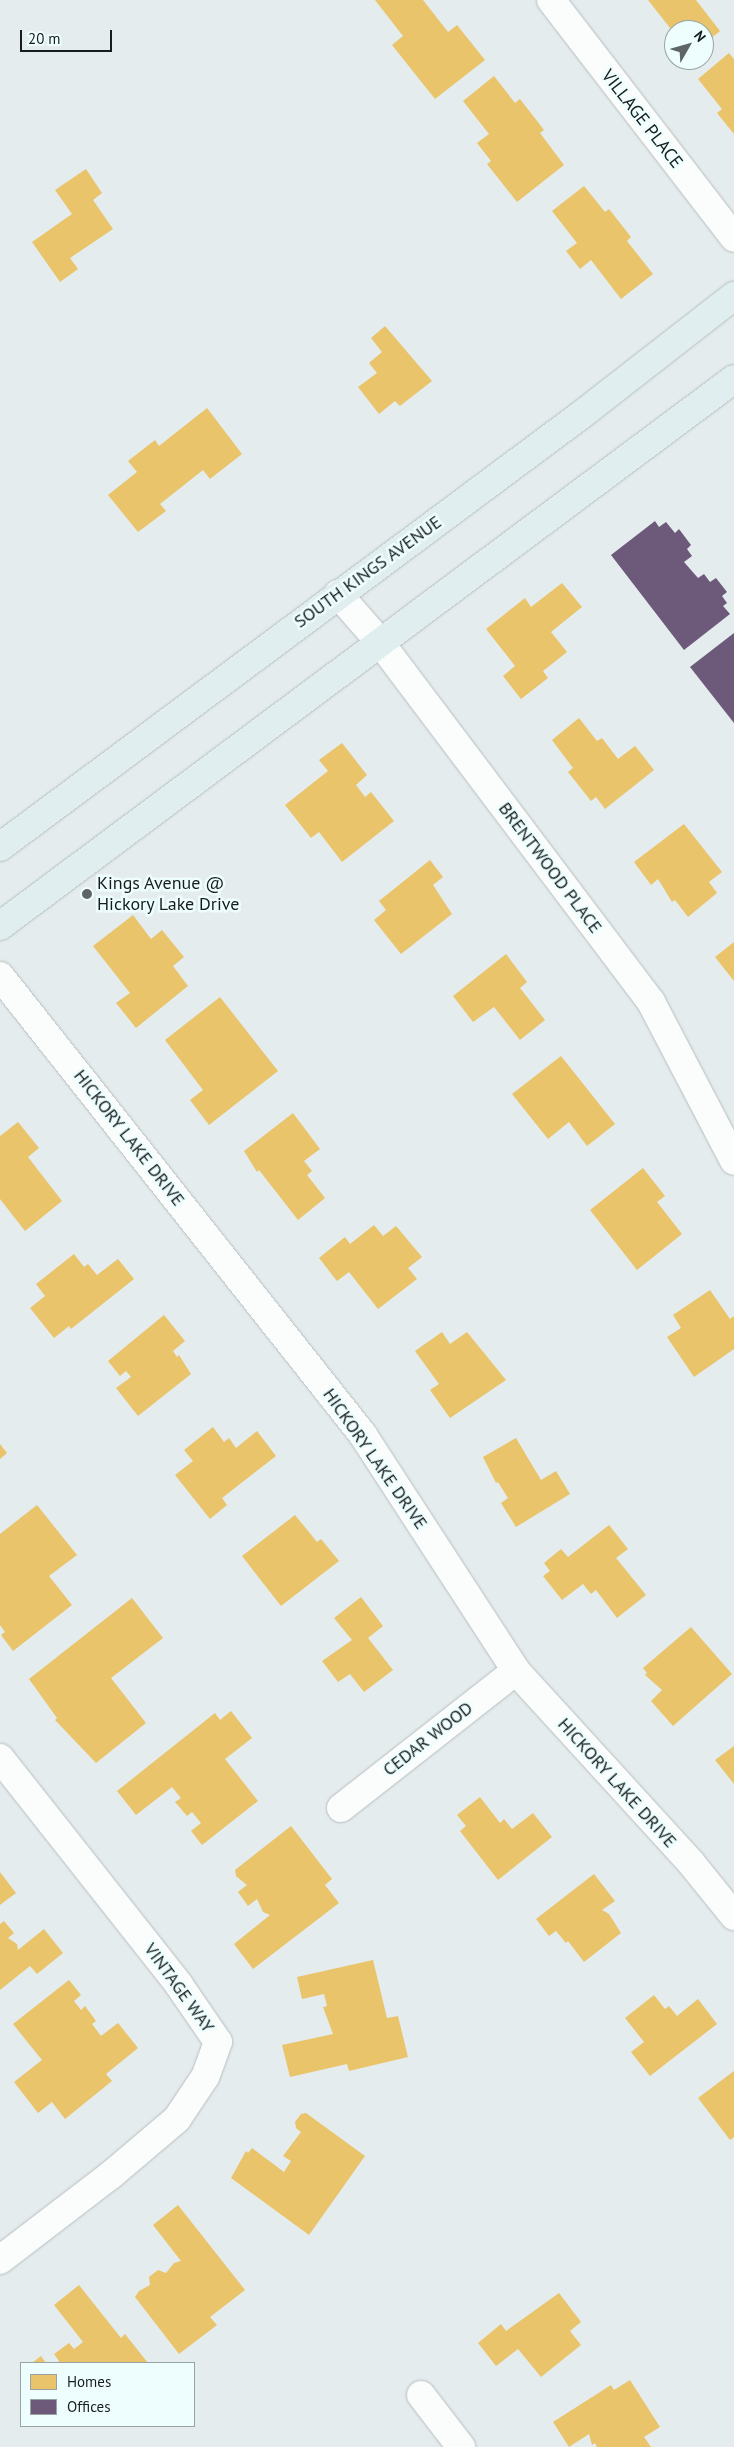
<!DOCTYPE html>
<html>
<head>
<meta charset="utf-8">
<style>
	body { margin:0 }
	#map { position:relative; width:734px; height:2447px; overflow:hidden; background:#e4ecee; font-family:"PT Sans",sans-serif }
	div>[style] { position:absolute }
	.homes>* { inset:0; background:#e9c46a }
	.offices>* { inset:0; background:#6d597a }
	.roads { filter:drop-shadow(0 0 1px #b8bebf) drop-shadow(0 0 1px #b8bebf) }
	.minor>* { height:28px; margin:-14px; padding:0 14px; transform-origin:14px; border-radius:14px; background:#fbfcfc }
	.major>* { height:28px; margin:-14px; padding:0 14px; transform-origin:14px; border-radius:14px; background:#e1eeef }
	.dots>* { width:14px; height:14px; translate:-50% -50%; box-sizing:border-box; border:2px solid #eefefe; border-radius:50% }
	span { translate:-50% -50%; white-space:nowrap; text-align:center; line-height:1.15; -webkit-text-stroke:5px #eefefe; paint-order:stroke }
	.street-label { font-size:18px; color:#171c1d }
	.poi-label { font-size:18px; color:#171c1d }
	.left { translate:0 -50%; text-align:left }
	.legend { position:absolute; left:20px; top:2362px; width:175px; height:65px; box-sizing:border-box; background:#eefefe; border:1px solid #98a4a4; margin:0; padding:6px 9px; list-style:none; font-size:15px; color:#171c1d }
	.legend li { display:flex; align-items:center; gap:10px; height:25px }
	.legend b { width:25px; border:1px solid #98a4a4 }
	.north { position:absolute; left:664px; top:20px; width:50px; height:50px; box-sizing:border-box; background:#eefefe; border:1px solid #98a4a4; border-radius:50%; rotate:52deg; font-size:14px; font-weight:700; line-height:20px; text-align:center; color:#171c1d }
	.north::after { content:''; display:block; margin:auto; width:18px; height:22px; background:#5f6566; clip-path:polygon(50% 0,100% 100%,50% 72%,0 100%) }
	.scale { position:absolute; left:20px; top:30px; width:92px; height:22px; box-sizing:border-box; border:2px solid #171c1d; border-top:0; padding-left:6px; font-size:15px; line-height:18px; white-space:nowrap; color:#171c1d; -webkit-text-stroke:4px #eefefe; paint-order:stroke }
</style>
</head>
<body>
<div id="map">
	<div class="homes">
		<i style="clip-path:polygon(375px 0,423px 0,448px 32px,457px 25px,485px 60px,435px 99px,392px 45px,403px 36px)"></i>
		<i style="clip-path:polygon(648px 0,696px 0,720px 31px,704px 44px,704px 30px,674px 30px,674px 33px)"></i>
		<i style="clip-path:polygon(729px 53px,734px 59px,734px 134px,717px 113px,722px 109px,698px 79px)"></i>
		<i style="clip-path:polygon(494px 76px,515px 103px,520px 99px,544px 130px,540px 133px,564px 165px,517px 202px,487px 164px,491px 161px,477px 143px,489px 134px,463px 101px)"></i>
		<i style="clip-path:polygon(86px 169px,102px 193px,93px 200px,113px 229px,70px 258px,78px 269px,60px 282px,32px 242px,72px 214px,55px 190px)"></i>
		<i style="clip-path:polygon(584px 186px,605px 212px,609px 209px,631px 237px,627px 241px,653px 274px,621px 299px,591px 260px,580px 269px,566px 251px,577px 243px,552px 211px)"></i>
		<i style="clip-path:polygon(385px 326px,432px 381px,400px 406px,395px 401px,379px 414px,358px 387px,377px 373px,369px 363px,382px 352px,371px 338px)"></i>
		<i style="clip-path:polygon(207px 408px,242px 454px,210px 479px,203px 470px,160px 504px,166px 511px,138px 532px,108px 495px,137px 472px,128px 461px,155px 440px,159px 446px)"></i>
		<i style="clip-path:polygon(562px 583px,582px 607px,551px 632px,567px 652px,543px 671px,548px 678px,521px 699px,503px 676px,515px 666px,486px 629px,525px 598px,531px 607px)"></i>
		<i style="clip-path:polygon(579px 718px,597px 741px,602px 738px,618px 759px,635px 746px,654px 770px,605px 809px,596px 797px,591px 801px,568px 772px,573px 768px,552px 740px)"></i>
		<i style="clip-path:polygon(342px 743px,367px 775px,356px 785px,365px 797px,371px 792px,394px 821px,342px 862px,319px 832px,311px 838px,285px 805px,328px 771px,319px 760px)"></i>
		<i style="clip-path:polygon(684px 824px,722px 872px,709px 882px,717px 893px,688px 917px,675px 900px,672px 902px,658px 879px,651px 885px,634px 862px)"></i>
		<i style="clip-path:polygon(430px 860px,443px 877px,433px 885px,452px 914px,401px 954px,374px 920px,386px 910px,379px 901px)"></i>
		<i style="clip-path:polygon(133px 915px,151px 939px,162px 930px,184px 957px,173px 966px,188px 986px,136px 1028px,116px 1003px,130px 993px,93px 946px)"></i>
		<i style="clip-path:polygon(734px 942px,734px 981px,715px 957px)"></i>
		<i style="clip-path:polygon(506px 954px,527px 982px,520px 988px,545px 1020px,520px 1040px,494px 1007px,473px 1022px,453px 996px)"></i>
		<i style="clip-path:polygon(220px 997px,278px 1071px,209px 1125px,190px 1100px,203px 1090px,165px 1040px)"></i>
		<i style="clip-path:polygon(561px 1056px,615px 1124px,587px 1146px,569px 1122px,548px 1139px,512px 1094px)"></i>
		<i style="clip-path:polygon(293px 1113px,320px 1149px,304px 1161px,312px 1171px,307px 1175px,325px 1198px,298px 1220px,259px 1170px,257px 1172px,244px 1151px)"></i>
		<i style="clip-path:polygon(18px 1122px,39px 1148px,28px 1157px,62px 1201px,25px 1231px,0 1199px,0 1136px)"></i>
		<i style="clip-path:polygon(643px 1168px,665px 1196px,657px 1202px,682px 1234px,637px 1270px,590px 1210px)"></i>
		<i style="clip-path:polygon(374px 1225px,383px 1236px,396px 1226px,422px 1257px,408px 1268px,417px 1279px,378px 1309px,349px 1272px,337px 1281px,319px 1258px,345px 1237px,350px 1244px)"></i>
		<i style="clip-path:polygon(74px 1254px,84px 1267px,88px 1264px,97px 1275px,118px 1259px,134px 1279px,71px 1329px,69px 1326px,54px 1338px,30px 1308px,45px 1296px,36px 1284px)"></i>
		<i style="clip-path:polygon(710px 1290px,730px 1319px,734px 1316px,734px 1349px,694px 1377px,667px 1337px,681px 1328px,673px 1315px)"></i>
		<i style="clip-path:polygon(164px 1315px,185px 1341px,173px 1351px,177px 1357px,179px 1355px,191px 1374px,138px 1416px,116px 1388px,131px 1377px,126px 1371px,120px 1376px,108px 1361px)"></i>
		<i style="clip-path:polygon(442px 1332px,450px 1344px,467px 1332px,506px 1380px,450px 1418px,430px 1390px,439px 1384px,415px 1351px)"></i>
		<i style="clip-path:polygon(213px 1427px,224px 1442px,229px 1438px,236px 1448px,257px 1431px,276px 1456px,222px 1498px,227px 1505px,210px 1519px,175px 1475px,193px 1461px,184px 1450px)"></i>
		<i style="clip-path:polygon(516px 1438px,541px 1480px,556px 1471px,570px 1494px,516px 1527px,501px 1503px,508px 1498px,498px 1482px,496px 1483px,483px 1457px)"></i>
		<i style="clip-path:polygon(0 1444px,7px 1453px,0 1459px)"></i>
		<i style="clip-path:polygon(37px 1505px,77px 1555px,49px 1576px,72px 1605px,13px 1651px,1px 1635px,5px 1632px,0 1625px,0 1534px)"></i>
		<i style="clip-path:polygon(295px 1515px,317px 1542px,321px 1539px,339px 1561px,281px 1606px,242px 1556px)"></i>
		<i style="clip-path:polygon(609px 1525px,628px 1549px,616px 1558px,646px 1595px,617px 1618px,596px 1590px,591px 1594px,583px 1584px,562px 1600px,543px 1576px,550px 1571px,544px 1563px,561px 1549px,568px 1557px)"></i>
		<i style="clip-path:polygon(361px 1597px,383px 1626px,368px 1638px,393px 1670px,364px 1692px,350px 1674px,338px 1682px,322px 1661px,352px 1640px,334px 1618px)"></i>
		<i style="clip-path:polygon(132px 1598px,163px 1638px,111px 1678px,146px 1723px,96px 1763px,55px 1720px,57px 1718px,29px 1679px)"></i>
		<i style="clip-path:polygon(691px 1627px,732px 1674px,673px 1726px,651px 1701px,662px 1690px,645px 1675px,647px 1673px,643px 1668px)"></i>
		<i style="clip-path:polygon(231px 1711px,252px 1738px,225px 1759px,258px 1801px,202px 1845px,191px 1831px,201px 1823px,192px 1812px,187px 1816px,175px 1802px,181px 1798px,172px 1787px,136px 1815px,117px 1791px,215px 1713px,220px 1720px)"></i>
		<i style="clip-path:polygon(734px 1746px,734px 1784px,715px 1760px)"></i>
		<i style="clip-path:polygon(480px 1797px,500px 1823px,504px 1819px,512px 1829px,533px 1813px,552px 1837px,498px 1880px,460px 1831px,466px 1826px,457px 1815px)"></i>
		<i style="clip-path:polygon(291px 1826px,332px 1879px,325px 1885px,339px 1903px,253px 1969px,234px 1944px,270px 1915px,263px 1912px,257px 1899px,248px 1906px,238px 1892px,247px 1885px,236px 1876px,235px 1870px)"></i>
		<i style="clip-path:polygon(0 1872px,16px 1893px,0 1905px)"></i>
		<i style="clip-path:polygon(594px 1874px,615px 1901px,602px 1910px,609px 1914px,621px 1933px,584px 1962px,568px 1941px,566px 1943px,556px 1931px,549px 1936px,536px 1919px)"></i>
		<i style="clip-path:polygon(4px 1921px,14px 1933px,8px 1938px,17px 1944px,18px 1950px,44px 1929px,63px 1953px,37px 1974px,30px 1966px,0 1990px,0 1924px)"></i>
		<i style="clip-path:polygon(373px 1960px,387px 2018px,398px 2016px,408px 2057px,349px 2071px,347px 2064px,290px 2077px,282px 2045px,333px 2034px,323px 2007px,327px 2006px,324px 1994px,302px 1999px,297px 1977px)"></i>
		<i style="clip-path:polygon(69px 1980px,81px 1995px,74px 2001px,81px 2010px,85px 2006px,96px 2021px,92px 2024px,101px 2036px,118px 2023px,138px 2048px,106px 2074px,112px 2081px,65px 2119px,52px 2102px,38px 2113px,14px 2082px,42px 2060px,13px 2024px)"></i>
		<i style="clip-path:polygon(654px 1995px,665px 2009px,669px 2006px,677px 2016px,698px 1999px,717px 2024px,650px 2076px,631px 2052px,644px 2042px,625px 2018px)"></i>
		<i style="clip-path:polygon(734px 2071px,734px 2137px,730px 2140px,698px 2098px)"></i>
		<i style="clip-path:polygon(306px 2113px,365px 2156px,309px 2235px,231px 2178px,246px 2151px,248px 2153px,252px 2148px,284px 2172px,291px 2161px,283px 2156px,301px 2132px,296px 2128px,295px 2122px,301px 2114px)"></i>
		<i style="clip-path:polygon(178px 2205px,245px 2290px,210px 2317px,217px 2325px,179px 2354px,135px 2297px,139px 2291px,150px 2285px,149px 2277px,158px 2270px,166px 2273px,174px 2263px,181px 2261px,153px 2225px)"></i>
		<i style="clip-path:polygon(79px 2285px,121px 2338px,125px 2334px,148px 2363px,57px 2363px,59px 2361px,54px 2354px,69px 2343px,74px 2349px,83px 2342px,54px 2305px)"></i>
		<i style="clip-path:polygon(559px 2293px,581px 2322px,570px 2331px,581px 2345px,541px 2377px,518px 2349px,496px 2366px,478px 2343px,501px 2324px,506px 2331px)"></i>
		<i style="clip-path:polygon(41px 2356px,46px 2363px,32px 2363px)"></i>
		<i style="clip-path:polygon(630px 2380px,660px 2427px,644px 2437px,651px 2447px,597px 2447px,595px 2443px,592px 2445px,589px 2434px,569px 2447px,553px 2422px,611px 2385px,614px 2390px)"></i>
	</div>
	<div class="offices">
		<i style="clip-path:polygon(655px 521px,659px 527px,666px 522px,675px 533px,679px 529px,691px 545px,687px 549px,692px 556px,684px 562px,698px 578px,704px 574px,710px 582px,716px 578px,727px 592px,722px 596px,727px 603px,723px 606px,730px 614px,684px 650px,611px 555px)"></i>
		<i style="clip-path:polygon(734px 633px,734px 723px,690px 667px)"></i>
	</div>
	<div class="roads">
		<div class="minor">
			<i style="left:551px;top:0;width:300px;rotate:52.4deg"></i>
			<i style="left:338px;top:594px;width:62px;rotate:48.9deg"></i>
			<i style="left:379px;top:641px;width:452px;rotate:53deg"></i>
			<i style="left:651px;top:1002px;width:179px;rotate:62.4deg"></i>
			<i style="left:0;top:976px;width:585px;rotate:51.66deg"></i>
			<i style="left:363px;top:1435px;width:281px;rotate:57deg"></i>
			<i style="left:516px;top:1671px;width:261px;rotate:47.6deg"></i>
			<i style="left:692px;top:1864px;width:67px;rotate:51.1deg"></i>
			<i style="left:0;top:1758px;width:289px;rotate:51.7deg"></i>
			<i style="left:179px;top:1985px;width:69px;rotate:55.6deg"></i>
			<i style="left:218px;top:2042px;width:37px;rotate:110deg"></i>
			<i style="left:205px;top:2077px;width:50px;rotate:123.7deg"></i>
			<i style="left:177px;top:2119px;width:87px;rotate:139.7deg"></i>
			<i style="left:111px;top:2175px;width:140px;rotate:142.6deg"></i>
			<i style="left:341px;top:1808px;width:222px;rotate:-38.1deg"></i>
			<i style="left:421px;top:2395px;width:66px;rotate:52.4deg"></i>
		</div>
		<div class="major">
			<i style="left:0;top:847px;width:724px;rotate:-36.63deg"></i>
			<i style="left:581px;top:415px;width:194px;rotate:-37.9deg"></i>
			<i style="left:0;top:926px;width:915px;rotate:-36.69deg"></i>
		</div>
	</div>
	<div class="dots">
		<i style="left:87px;top:894px;background:#5f6566"></i>
	</div>
	<div class="street-label">
		<span style="left:642px;top:119px;rotate:52deg">VILLAGE PLACE</span>
		<span style="left:368px;top:572px;rotate:-36deg">SOUTH KINGS AVENUE</span>
		<span style="left:550px;top:868px;rotate:53deg">BRENTWOOD PLACE</span>
		<span style="left:129px;top:1138px;rotate:52deg">HICKORY LAKE DRIVE</span>
		<span style="left:375px;top:1459px;rotate:55deg">HICKORY LAKE DRIVE</span>
		<span style="left:428px;top:1739px;rotate:-38deg">CEDAR WOOD</span>
		<span style="left:617px;top:1783px;rotate:48deg">HICKORY LAKE DRIVE</span>
		<span style="left:179px;top:1988px;rotate:54deg">VINTAGE WAY</span>
	</div>
	<div class="poi-label">
		<span class="left" style="left:97px;top:894px">Kings Avenue @<br>Hickory Lake Drive</span>
	</div>
	<ul class="legend">
	<li><b style="height:14px;background:#e9c46a"></b>Homes</li>
	<li><b style="height:14px;background:#6d597a"></b>Offices</li>
	</ul>
	<div class="north">N</div>
	<div class="scale">20 m</div>
</div>
</body>
</html>
